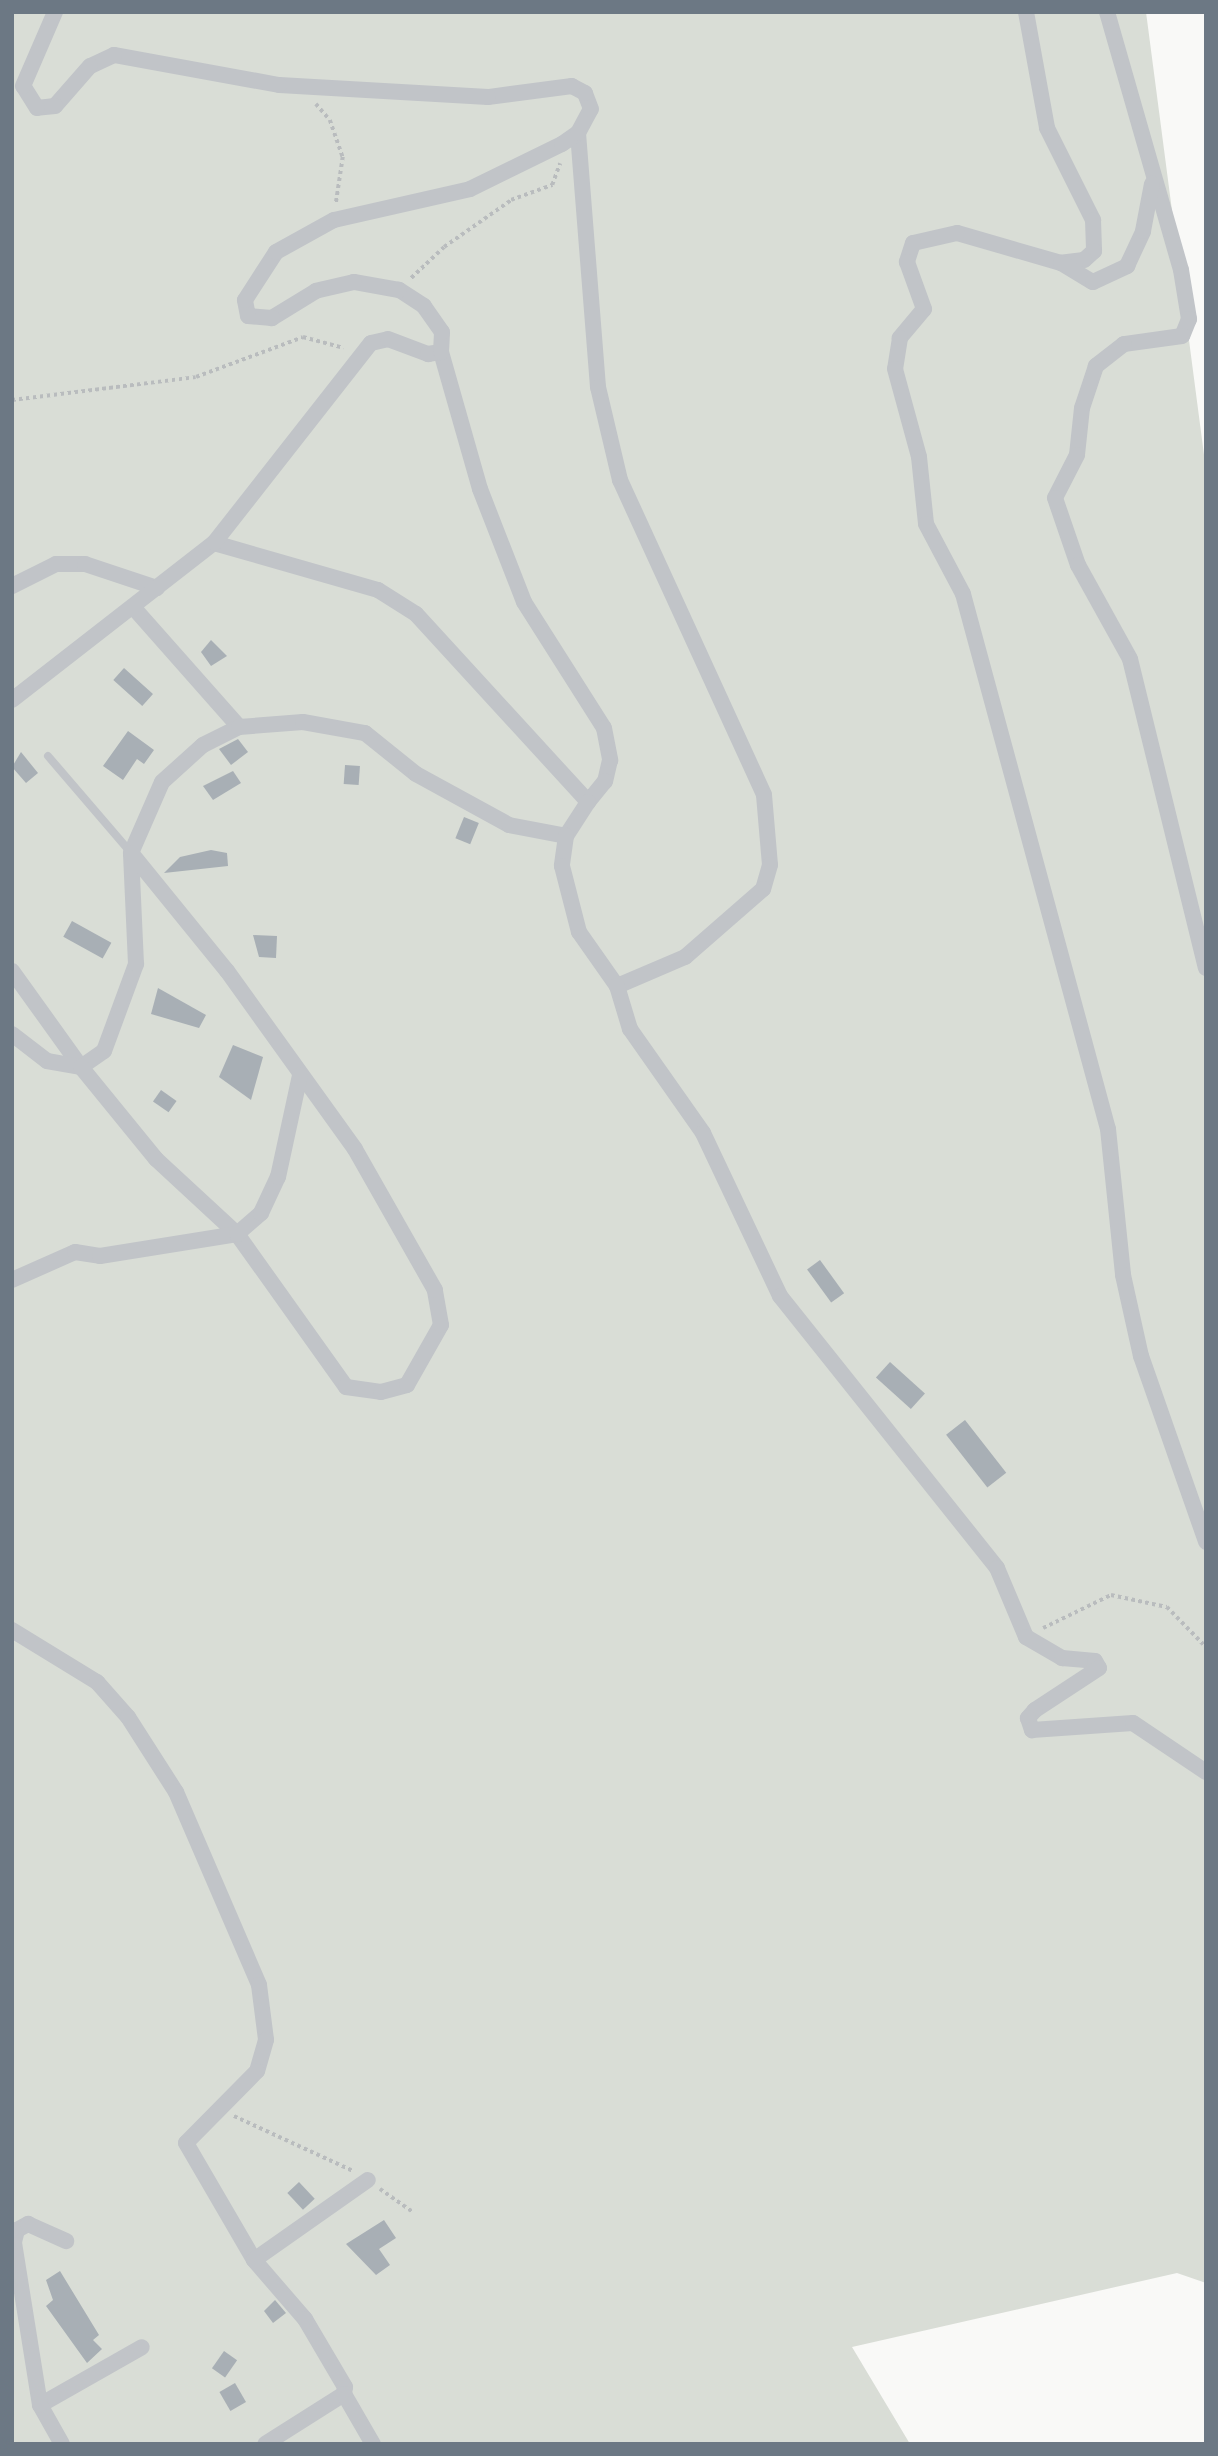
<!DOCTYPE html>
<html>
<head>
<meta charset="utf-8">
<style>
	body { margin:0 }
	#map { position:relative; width:1218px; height:2456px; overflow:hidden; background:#f9f9f7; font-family:Mulish,sans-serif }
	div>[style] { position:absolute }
	.green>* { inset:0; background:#d9ddd6 }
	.building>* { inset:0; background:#a8afb5; transform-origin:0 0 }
	.path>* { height:3.5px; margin-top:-1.75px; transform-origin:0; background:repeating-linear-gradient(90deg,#b9bcbe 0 3.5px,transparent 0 7px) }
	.service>* { height:8px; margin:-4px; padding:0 4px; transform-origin:4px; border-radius:4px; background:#c1c4c8 }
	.minor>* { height:16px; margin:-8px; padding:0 8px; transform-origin:8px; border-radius:8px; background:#c1c4c8 }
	span { translate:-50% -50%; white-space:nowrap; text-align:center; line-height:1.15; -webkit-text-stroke:7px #fff; paint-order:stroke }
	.frame { position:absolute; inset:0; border:14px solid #6c7884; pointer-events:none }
</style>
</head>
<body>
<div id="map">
	<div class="green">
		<i style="clip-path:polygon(12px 12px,1146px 12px,1206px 470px,1206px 2283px,1177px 2273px,852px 2347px,910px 2444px,12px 2444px)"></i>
	</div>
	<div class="building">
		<i style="clip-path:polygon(211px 640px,227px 656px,211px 666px,201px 652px)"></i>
		<i style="left:124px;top:668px;width:39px;height:16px;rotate:42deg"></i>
		<i style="clip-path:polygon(128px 731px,154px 750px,144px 764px,137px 759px,123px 780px,103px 766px)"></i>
		<i style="clip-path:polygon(238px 739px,248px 752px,231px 765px,219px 749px)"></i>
		<i style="clip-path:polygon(21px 752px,38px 773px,26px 783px,12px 767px)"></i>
		<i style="left:345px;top:765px;width:15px;height:19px;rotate:4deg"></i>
		<i style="clip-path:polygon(233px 771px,241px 783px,213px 800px,203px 786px)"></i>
		<i style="left:464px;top:817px;width:16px;height:23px;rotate:22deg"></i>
		<i style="clip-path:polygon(211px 850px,227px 853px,228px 866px,164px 873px,180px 857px)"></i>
		<i style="left:72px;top:921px;width:45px;height:18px;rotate:29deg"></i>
		<i style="clip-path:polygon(253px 935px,277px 936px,276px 958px,259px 957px)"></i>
		<i style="clip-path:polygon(158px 988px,206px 1015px,199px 1028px,151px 1014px)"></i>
		<i style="clip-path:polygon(233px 1045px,263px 1057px,251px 1100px,219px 1077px)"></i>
		<i style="left:161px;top:1090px;width:19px;height:14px;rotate:35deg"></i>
		<i style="left:820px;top:1260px;width:41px;height:16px;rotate:54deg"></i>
		<i style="left:890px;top:1362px;width:47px;height:21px;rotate:42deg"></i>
		<i style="left:965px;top:1420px;width:67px;height:24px;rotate:52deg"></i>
		<i style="left:299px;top:2182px;width:23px;height:16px;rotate:47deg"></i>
		<i style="clip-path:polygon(384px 2220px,396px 2238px,379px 2249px,390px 2265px,376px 2275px,346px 2244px)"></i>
		<i style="clip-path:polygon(60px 2271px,99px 2335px,93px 2340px,102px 2349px,87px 2363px,46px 2306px,53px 2300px,46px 2280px)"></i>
		<i style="clip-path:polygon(275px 2300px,286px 2313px,273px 2323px,264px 2311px)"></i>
		<i style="left:224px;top:2351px;width:16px;height:21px;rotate:35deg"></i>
		<i style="left:235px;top:2383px;width:22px;height:18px;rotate:60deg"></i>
	</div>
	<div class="path">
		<i style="left:316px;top:104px;width:21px;rotate:49deg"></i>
		<i style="left:330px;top:120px;width:39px;rotate:71deg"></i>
		<i style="left:343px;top:157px;width:48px;rotate:98.5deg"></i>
		<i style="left:411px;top:278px;width:45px;rotate:-43.2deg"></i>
		<i style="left:444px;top:247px;width:82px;rotate:-35deg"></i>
		<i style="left:511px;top:200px;width:44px;rotate:-20.1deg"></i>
		<i style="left:552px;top:185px;width:23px;rotate:-70deg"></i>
		<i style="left:12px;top:400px;width:185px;rotate:-7.1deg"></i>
		<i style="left:196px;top:377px;width:114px;rotate:-20.5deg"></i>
		<i style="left:303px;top:337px;width:42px;rotate:15deg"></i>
		<i style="left:1043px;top:1628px;width:76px;rotate:-25.9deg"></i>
		<i style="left:1111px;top:1595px;width:57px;rotate:12.1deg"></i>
		<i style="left:1167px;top:1607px;width:56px;rotate:45.7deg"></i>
		<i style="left:234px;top:2116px;width:131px;rotate:24.8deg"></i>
		<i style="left:380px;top:2189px;width:40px;rotate:34.9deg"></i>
	</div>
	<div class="service">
		<i style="left:48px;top:756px;width:128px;rotate:49.4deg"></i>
	</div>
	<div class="minor">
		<i style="left:1026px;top:12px;width:118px;rotate:79.7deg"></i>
		<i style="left:1047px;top:128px;width:103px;rotate:63.4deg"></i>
		<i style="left:1093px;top:220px;width:31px;rotate:88deg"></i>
		<i style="left:1094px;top:251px;width:13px;rotate:138deg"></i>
		<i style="left:1084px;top:260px;width:23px;rotate:173deg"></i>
		<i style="left:1061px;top:263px;width:108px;rotate:-163.9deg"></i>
		<i style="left:957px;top:233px;width:45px;rotate:167.2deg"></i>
		<i style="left:913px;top:243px;width:20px;rotate:108deg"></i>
		<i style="left:907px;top:262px;width:50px;rotate:70.1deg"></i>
		<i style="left:924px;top:309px;width:38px;rotate:130deg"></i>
		<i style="left:900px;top:338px;width:31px;rotate:99deg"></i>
		<i style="left:895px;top:369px;width:91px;rotate:74.7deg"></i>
		<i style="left:919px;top:457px;width:67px;rotate:84deg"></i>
		<i style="left:926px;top:524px;width:79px;rotate:62.1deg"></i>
		<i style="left:963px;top:594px;width:554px;rotate:74.84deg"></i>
		<i style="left:1108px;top:1129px;width:147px;rotate:84.1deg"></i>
		<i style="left:1123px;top:1275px;width:83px;rotate:77.5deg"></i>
		<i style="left:1141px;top:1356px;width:197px;rotate:70.7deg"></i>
		<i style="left:1107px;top:12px;width:268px;rotate:74deg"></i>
		<i style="left:1181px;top:270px;width:50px;rotate:80.7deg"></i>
		<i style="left:1189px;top:319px;width:18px;rotate:112deg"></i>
		<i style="left:1182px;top:336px;width:59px;rotate:172.1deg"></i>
		<i style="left:1124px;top:344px;width:36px;rotate:142deg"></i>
		<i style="left:1096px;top:366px;width:44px;rotate:108.4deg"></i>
		<i style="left:1082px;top:408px;width:47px;rotate:96.1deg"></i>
		<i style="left:1077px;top:455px;width:48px;rotate:117.1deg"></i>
		<i style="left:1055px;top:498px;width:71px;rotate:71.1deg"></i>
		<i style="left:1078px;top:565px;width:107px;rotate:61deg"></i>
		<i style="left:1130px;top:659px;width:318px;rotate:76.2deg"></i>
		<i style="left:578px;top:133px;width:255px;rotate:85.5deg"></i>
		<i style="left:598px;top:387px;width:96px;rotate:76.7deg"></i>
		<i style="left:620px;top:480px;width:346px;rotate:65.4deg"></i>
		<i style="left:764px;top:795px;width:70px;rotate:85.1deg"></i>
		<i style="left:770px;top:865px;width:25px;rotate:106deg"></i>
		<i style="left:763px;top:889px;width:103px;rotate:138.9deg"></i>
		<i style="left:685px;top:957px;width:74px;rotate:156.9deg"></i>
		<i style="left:1061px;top:263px;width:37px;rotate:31deg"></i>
		<i style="left:1093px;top:282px;width:38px;rotate:-25deg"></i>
		<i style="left:1127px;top:266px;width:38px;rotate:-65deg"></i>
		<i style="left:1143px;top:231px;width:48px;rotate:-79.2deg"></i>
		<i style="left:441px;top:352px;width:142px;rotate:74.1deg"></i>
		<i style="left:480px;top:489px;width:121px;rotate:68.7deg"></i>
		<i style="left:524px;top:602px;width:149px;rotate:57.6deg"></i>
		<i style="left:604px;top:728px;width:33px;rotate:79deg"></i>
		<i style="left:610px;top:760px;width:22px;rotate:103deg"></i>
		<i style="left:605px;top:781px;width:27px;rotate:129deg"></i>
		<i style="left:214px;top:543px;width:171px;rotate:16deg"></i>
		<i style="left:378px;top:590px;width:45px;rotate:32.3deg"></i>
		<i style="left:416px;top:614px;width:255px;rotate:47.5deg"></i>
		<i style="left:588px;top:802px;width:40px;rotate:122.9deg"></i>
		<i style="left:12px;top:586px;width:49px;rotate:-26.6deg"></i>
		<i style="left:56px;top:564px;width:29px"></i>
		<i style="left:85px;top:564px;width:76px;rotate:18.4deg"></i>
		<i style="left:133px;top:607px;width:160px;rotate:48.5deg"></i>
		<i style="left:12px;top:700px;width:256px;rotate:-37.9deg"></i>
		<i style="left:214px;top:543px;width:254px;rotate:-51.9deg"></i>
		<i style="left:371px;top:343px;width:17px;rotate:-13deg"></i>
		<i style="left:388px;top:339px;width:43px;rotate:20.6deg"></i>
		<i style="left:428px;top:354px;width:13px;rotate:-9deg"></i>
		<i style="left:441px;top:352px;width:20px;rotate:-87deg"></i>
		<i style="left:442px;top:332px;width:32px;rotate:-125deg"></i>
		<i style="left:424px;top:306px;width:30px;rotate:-147deg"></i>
		<i style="left:399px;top:290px;width:46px;rotate:-169.9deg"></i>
		<i style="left:354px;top:282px;width:39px;rotate:167deg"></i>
		<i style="left:316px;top:291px;width:52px;rotate:148.5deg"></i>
		<i style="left:272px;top:318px;width:24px;rotate:-175deg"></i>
		<i style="left:248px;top:316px;width:16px;rotate:-101deg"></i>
		<i style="left:245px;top:300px;width:57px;rotate:-57.1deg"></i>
		<i style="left:276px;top:252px;width:66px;rotate:-28.9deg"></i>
		<i style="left:334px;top:220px;width:139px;rotate:-12.8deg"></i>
		<i style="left:470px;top:189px;width:102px;rotate:-26.1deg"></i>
		<i style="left:562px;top:144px;width:19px;rotate:-35deg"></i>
		<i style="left:578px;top:133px;width:27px;rotate:-62deg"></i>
		<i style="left:591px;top:109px;width:17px;rotate:-111deg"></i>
		<i style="left:585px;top:93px;width:15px;rotate:-152deg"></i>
		<i style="left:572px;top:86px;width:85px;rotate:172.5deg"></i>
		<i style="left:488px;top:97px;width:209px;rotate:-176.7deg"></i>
		<i style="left:279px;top:85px;width:168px;rotate:-169.7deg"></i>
		<i style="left:114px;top:55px;width:26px;rotate:155deg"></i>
		<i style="left:90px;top:66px;width:53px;rotate:131.2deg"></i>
		<i style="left:55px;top:106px;width:18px;rotate:174deg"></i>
		<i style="left:37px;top:108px;width:26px;rotate:-122deg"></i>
		<i style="left:23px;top:86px;width:81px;rotate:-66.6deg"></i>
		<i style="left:12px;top:971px;width:118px;rotate:54.3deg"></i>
		<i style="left:81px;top:1067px;width:28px;rotate:-35deg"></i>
		<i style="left:104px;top:1051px;width:93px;rotate:-69.8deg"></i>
		<i style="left:136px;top:964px;width:111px;rotate:-92.6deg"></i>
		<i style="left:131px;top:853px;width:77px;rotate:-66.4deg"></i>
		<i style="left:162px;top:782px;width:55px;rotate:-42.1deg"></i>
		<i style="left:203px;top:745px;width:40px;rotate:-26.6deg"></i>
		<i style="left:239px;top:727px;width:64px;rotate:-4.5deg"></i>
		<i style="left:303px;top:722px;width:63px;rotate:10.1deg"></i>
		<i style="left:365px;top:733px;width:65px;rotate:38.8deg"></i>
		<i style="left:416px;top:774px;width:106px;rotate:28.7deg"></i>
		<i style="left:509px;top:825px;width:58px;rotate:10.9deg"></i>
		<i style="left:566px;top:836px;width:30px;rotate:98deg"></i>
		<i style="left:562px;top:866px;width:68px;rotate:75.6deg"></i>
		<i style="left:579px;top:932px;width:66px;rotate:54.9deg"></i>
		<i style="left:617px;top:986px;width:45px;rotate:73.2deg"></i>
		<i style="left:630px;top:1029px;width:127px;rotate:54.9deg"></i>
		<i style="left:703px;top:1133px;width:180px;rotate:64.7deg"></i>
		<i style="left:780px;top:1296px;width:348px;rotate:51.4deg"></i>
		<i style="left:997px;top:1568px;width:75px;rotate:67.2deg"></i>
		<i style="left:1026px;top:1637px;width:42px;rotate:30.3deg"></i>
		<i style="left:1062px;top:1658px;width:33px;rotate:5deg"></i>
		<i style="left:1095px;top:1661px;width:8px;rotate:60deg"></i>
		<i style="left:1099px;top:1668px;width:77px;rotate:146.7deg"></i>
		<i style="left:1035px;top:1710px;width:11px;rotate:131deg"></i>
		<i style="left:1028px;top:1718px;width:13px;rotate:72deg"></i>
		<i style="left:1032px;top:1730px;width:101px;rotate:-4deg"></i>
		<i style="left:1133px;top:1723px;width:88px;rotate:33.9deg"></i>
		<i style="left:12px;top:1034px;width:44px;rotate:37.6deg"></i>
		<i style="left:47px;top:1061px;width:35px;rotate:10deg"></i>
		<i style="left:81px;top:1067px;width:119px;rotate:50.8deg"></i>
		<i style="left:156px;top:1159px;width:110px;rotate:42.8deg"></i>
		<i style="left:237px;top:1234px;width:188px;rotate:54.5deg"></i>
		<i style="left:346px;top:1387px;width:35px;rotate:8deg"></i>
		<i style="left:381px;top:1392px;width:27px;rotate:-15deg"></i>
		<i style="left:407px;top:1385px;width:69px;rotate:-60.5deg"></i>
		<i style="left:441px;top:1325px;width:36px;rotate:-100deg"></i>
		<i style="left:435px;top:1290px;width:162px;rotate:-119.6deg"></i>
		<i style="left:355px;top:1149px;width:219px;rotate:-125.7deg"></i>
		<i style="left:227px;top:971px;width:152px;rotate:-129.1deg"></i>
		<i style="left:12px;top:1280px;width:69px;rotate:-24deg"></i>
		<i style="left:75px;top:1252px;width:25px;rotate:9deg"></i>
		<i style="left:100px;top:1256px;width:139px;rotate:-9.1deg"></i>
		<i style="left:237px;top:1234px;width:32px;rotate:-41deg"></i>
		<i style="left:261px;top:1213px;width:40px;rotate:-65deg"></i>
		<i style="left:278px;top:1177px;width:104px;rotate:-77.8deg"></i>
		<i style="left:12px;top:1630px;width:100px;rotate:31.5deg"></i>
		<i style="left:97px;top:1682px;width:47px;rotate:48.5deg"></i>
		<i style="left:128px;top:1717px;width:89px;rotate:57.4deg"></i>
		<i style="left:176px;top:1792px;width:210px;rotate:66.7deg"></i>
		<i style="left:259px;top:1985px;width:55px;rotate:82.7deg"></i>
		<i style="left:266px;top:2040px;width:32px;rotate:106deg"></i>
		<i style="left:257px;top:2071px;width:101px;rotate:134.6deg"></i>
		<i style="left:186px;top:2143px;width:135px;rotate:59.8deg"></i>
		<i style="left:254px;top:2260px;width:78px;rotate:49.2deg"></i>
		<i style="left:305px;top:2319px;width:79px;rotate:59.5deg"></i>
		<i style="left:345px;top:2387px;width:7px;rotate:98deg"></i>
		<i style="left:344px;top:2394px;width:93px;rotate:147.7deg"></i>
		<i style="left:254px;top:2260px;width:139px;rotate:-35.1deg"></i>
		<i style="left:344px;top:2394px;width:58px;rotate:59.9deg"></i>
		<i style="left:40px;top:2405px;width:117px;rotate:-29.6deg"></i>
		<i style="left:62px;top:2444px;width:45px;rotate:-119.4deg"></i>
		<i style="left:40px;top:2405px;width:165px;rotate:-99.1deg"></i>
		<i style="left:14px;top:2242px;width:12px;rotate:-76deg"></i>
		<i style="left:17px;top:2230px;width:13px;rotate:-29deg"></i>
		<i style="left:28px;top:2224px;width:42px;rotate:24.1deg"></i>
	</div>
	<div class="frame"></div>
</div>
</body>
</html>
